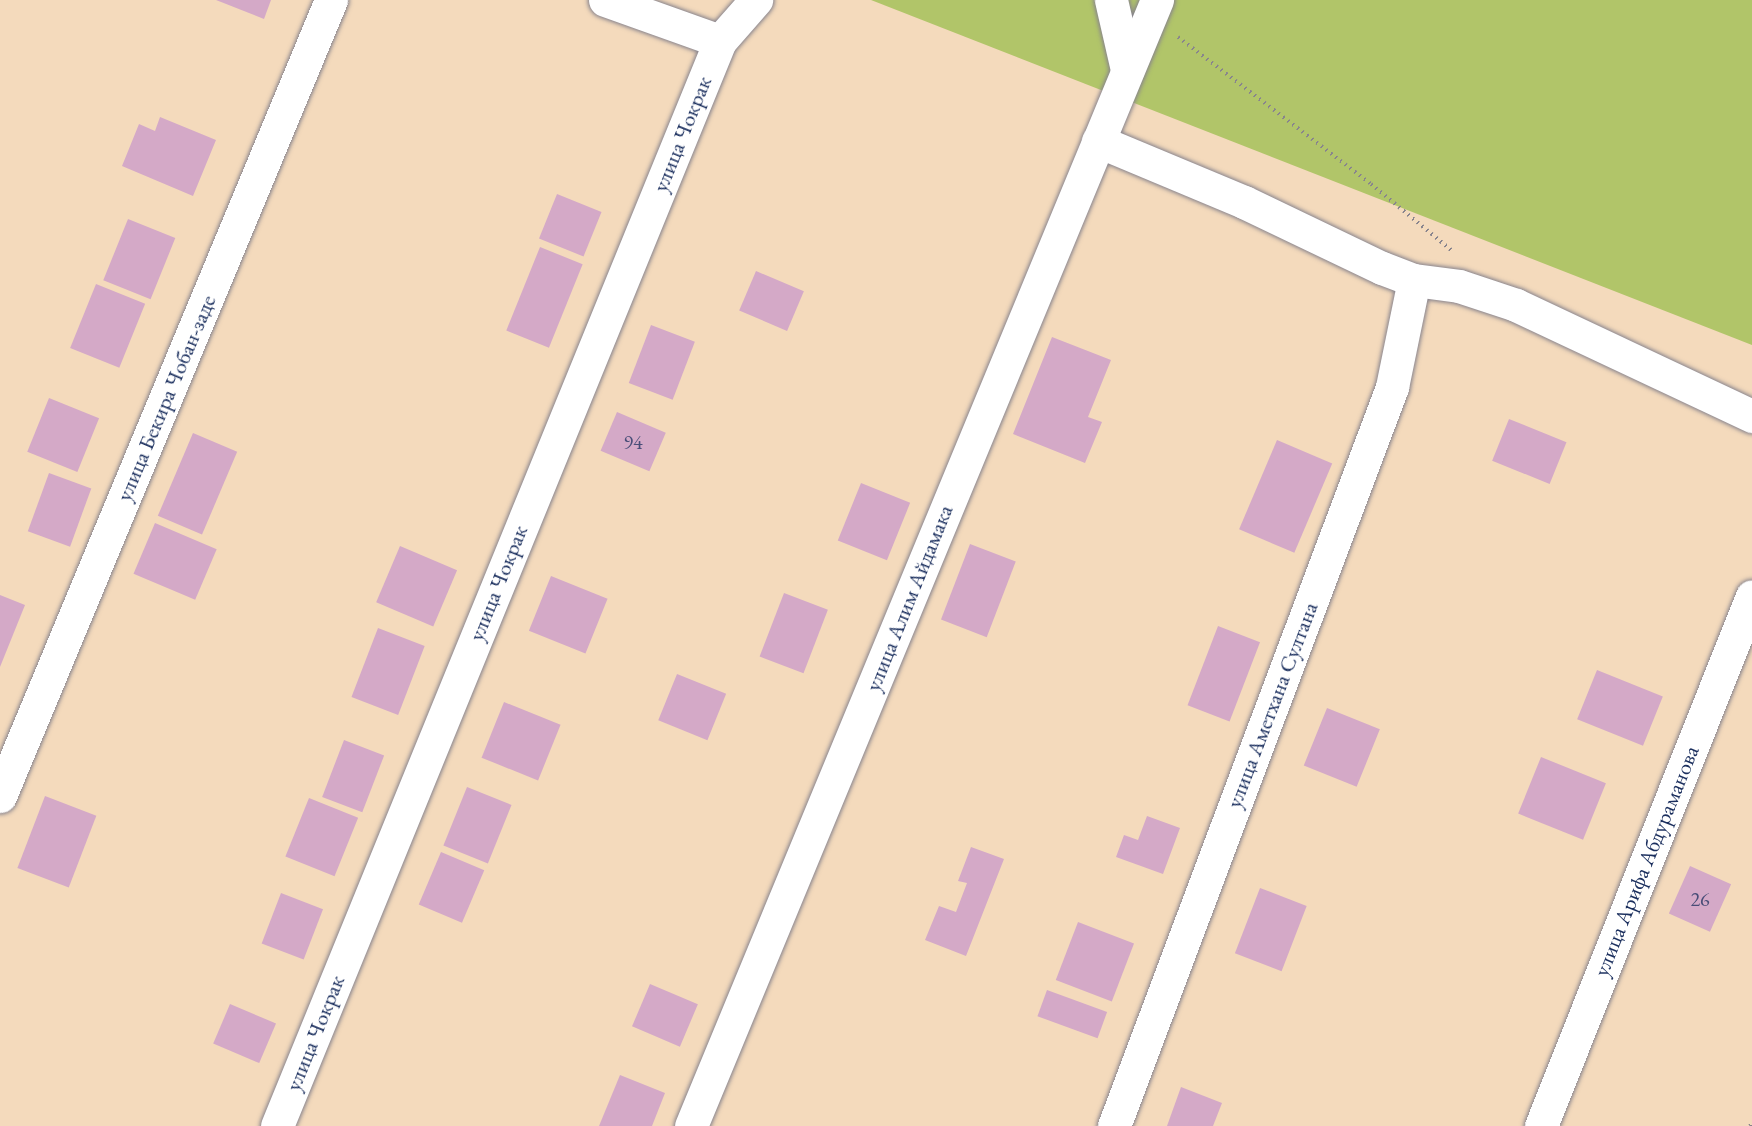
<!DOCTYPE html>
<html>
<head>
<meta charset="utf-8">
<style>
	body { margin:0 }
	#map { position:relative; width:1752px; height:1126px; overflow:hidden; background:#f4dabc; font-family:"EB Garamond",serif }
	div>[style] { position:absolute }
	.green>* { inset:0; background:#b1c569 }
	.building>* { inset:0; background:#d4a9c7; transform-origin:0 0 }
	.path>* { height:4px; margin-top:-2px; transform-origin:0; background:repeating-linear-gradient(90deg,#88848d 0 1.5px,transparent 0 6px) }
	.roads { filter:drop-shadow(0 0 2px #88848d) drop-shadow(0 0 2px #88848d) }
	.street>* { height:33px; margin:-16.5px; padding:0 16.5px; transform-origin:16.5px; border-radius:16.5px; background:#fff }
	span { translate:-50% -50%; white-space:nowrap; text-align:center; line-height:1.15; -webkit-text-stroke:6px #fff; paint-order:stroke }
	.number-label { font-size:20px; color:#494e78 }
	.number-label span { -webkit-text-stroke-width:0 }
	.street-label { font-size:22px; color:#1b2f5e }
</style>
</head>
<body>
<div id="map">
	<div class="green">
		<i style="clip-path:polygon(871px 0,1752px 0,1752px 345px)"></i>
	</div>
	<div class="building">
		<i style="clip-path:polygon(216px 0,271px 0,264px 19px)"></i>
		<i style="clip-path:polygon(160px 117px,216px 140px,193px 196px,122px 166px,139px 124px,155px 131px)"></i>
		<i style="left:557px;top:194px;width:48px;height:48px;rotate:22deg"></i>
		<i style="left:128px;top:219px;width:51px;height:66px;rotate:22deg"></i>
		<i style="left:540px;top:247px;width:46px;height:90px;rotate:22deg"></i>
		<i style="left:756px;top:271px;width:52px;height:43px;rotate:23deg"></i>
		<i style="left:96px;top:284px;width:53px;height:69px;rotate:22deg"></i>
		<i style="left:651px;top:325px;width:47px;height:62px;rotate:21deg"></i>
		<i style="clip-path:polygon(1052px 337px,1111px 360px,1088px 417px,1102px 422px,1085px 463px,1013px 434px)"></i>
		<i style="left:49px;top:398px;width:54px;height:58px;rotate:22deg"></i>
		<i style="left:617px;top:412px;width:53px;height:42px;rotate:23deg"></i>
		<i style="left:1509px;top:419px;width:62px;height:45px;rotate:22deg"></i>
		<i style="left:193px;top:433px;width:48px;height:90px;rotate:23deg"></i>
		<i style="left:1277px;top:440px;width:60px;height:97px;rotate:23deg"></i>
		<i style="left:49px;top:473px;width:45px;height:62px;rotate:20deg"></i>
		<i style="left:861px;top:483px;width:53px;height:62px;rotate:22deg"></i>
		<i style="left:155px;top:523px;width:67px;height:55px;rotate:23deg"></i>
		<i style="left:970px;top:544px;width:49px;height:81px;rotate:21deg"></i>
		<i style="left:400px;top:546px;width:62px;height:61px;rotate:23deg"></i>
		<i style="left:551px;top:576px;width:61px;height:59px;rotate:22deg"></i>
		<i style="left:784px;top:593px;width:47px;height:68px;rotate:21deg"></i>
		<i style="clip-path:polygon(0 595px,25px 605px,0 667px)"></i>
		<i style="left:1218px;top:626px;width:45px;height:85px;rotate:21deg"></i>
		<i style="left:378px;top:628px;width:50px;height:74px;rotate:21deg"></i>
		<i style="left:1597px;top:670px;width:71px;height:53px;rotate:22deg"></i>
		<i style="left:677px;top:674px;width:53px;height:50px;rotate:22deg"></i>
		<i style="left:504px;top:702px;width:61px;height:60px;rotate:22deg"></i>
		<i style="left:1327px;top:708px;width:57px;height:62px;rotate:22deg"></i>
		<i style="left:344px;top:740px;width:43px;height:61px;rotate:21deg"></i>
		<i style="left:1541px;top:757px;width:70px;height:61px;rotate:22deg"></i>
		<i style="left:467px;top:787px;width:48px;height:63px;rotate:22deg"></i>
		<i style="left:45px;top:796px;width:55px;height:77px;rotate:21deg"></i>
		<i style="left:309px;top:798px;width:53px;height:63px;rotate:22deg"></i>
		<i style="clip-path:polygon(1147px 816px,1180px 828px,1163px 874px,1116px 857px,1124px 835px,1138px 840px)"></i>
		<i style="clip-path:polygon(971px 847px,1004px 859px,966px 956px,925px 940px,939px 906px,956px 912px,967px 883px,958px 881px)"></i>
		<i style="left:441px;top:852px;width:47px;height:57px;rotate:23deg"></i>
		<i style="left:1690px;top:866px;width:45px;height:52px;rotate:24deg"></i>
		<i style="left:1260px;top:888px;width:50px;height:70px;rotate:21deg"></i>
		<i style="left:281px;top:893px;width:45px;height:54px;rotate:21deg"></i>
		<i style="left:1078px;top:922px;width:60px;height:62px;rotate:21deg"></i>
		<i style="left:650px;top:984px;width:52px;height:46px;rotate:23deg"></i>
		<i style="left:1047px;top:990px;width:64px;height:28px;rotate:20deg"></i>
		<i style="left:230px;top:1004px;width:50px;height:43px;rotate:23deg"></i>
		<i style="clip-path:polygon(620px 1075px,665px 1093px,652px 1126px,599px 1126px)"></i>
		<i style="clip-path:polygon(1181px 1087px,1222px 1103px,1213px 1126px,1167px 1126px)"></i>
	</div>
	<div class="path">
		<i style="left:1178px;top:37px;width:243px;rotate:37.3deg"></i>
		<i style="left:1371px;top:184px;width:104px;rotate:39.5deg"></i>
		<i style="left:1750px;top:1126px;width:4px;rotate:-56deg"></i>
	</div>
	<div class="roads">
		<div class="street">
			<i style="left:605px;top:0;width:122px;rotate:19.6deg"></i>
			<i style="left:720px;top:41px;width:55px;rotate:-48.7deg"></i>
			<i style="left:1111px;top:0;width:72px;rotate:77.1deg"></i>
			<i style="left:1098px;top:141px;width:158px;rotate:22.7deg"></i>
			<i style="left:1244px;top:202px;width:153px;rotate:25.6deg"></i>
			<i style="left:1382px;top:268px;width:34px;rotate:21deg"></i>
			<i style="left:1414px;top:280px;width:45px;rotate:7.6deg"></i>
			<i style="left:1459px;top:286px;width:60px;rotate:18.4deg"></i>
			<i style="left:1516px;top:305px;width:261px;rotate:25.2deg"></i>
			<i style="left:0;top:796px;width:862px;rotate:-67.42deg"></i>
			<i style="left:277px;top:1126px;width:1172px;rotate:-67.79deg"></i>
			<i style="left:691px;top:1126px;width:1219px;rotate:-67.52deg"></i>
			<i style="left:1114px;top:1126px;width:790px;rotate:-69.38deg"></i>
			<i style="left:1392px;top:387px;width:109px;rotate:-78.4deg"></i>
			<i style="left:1541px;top:1126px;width:570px;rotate:-68.29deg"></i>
		</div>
	</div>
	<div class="number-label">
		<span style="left:633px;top:442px">94</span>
		<span style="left:1700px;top:899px">26</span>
	</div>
	<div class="street-label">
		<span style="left:682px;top:134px;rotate:-68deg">улица Чокрак</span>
		<span style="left:166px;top:398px;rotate:-67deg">улица Бекира Чобан-заде</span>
		<span style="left:498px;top:583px;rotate:-68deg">улица Чокрак</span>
		<span style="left:909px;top:598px;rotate:-68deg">улица Алим Айдамака</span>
		<span style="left:1272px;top:705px;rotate:-69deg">улица Аметхана Султана</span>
		<span style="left:1646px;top:861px;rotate:-68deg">улица Арифа Абдураманова</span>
		<span style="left:315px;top:1033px;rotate:-68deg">улица Чокрак</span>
	</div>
</div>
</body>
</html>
